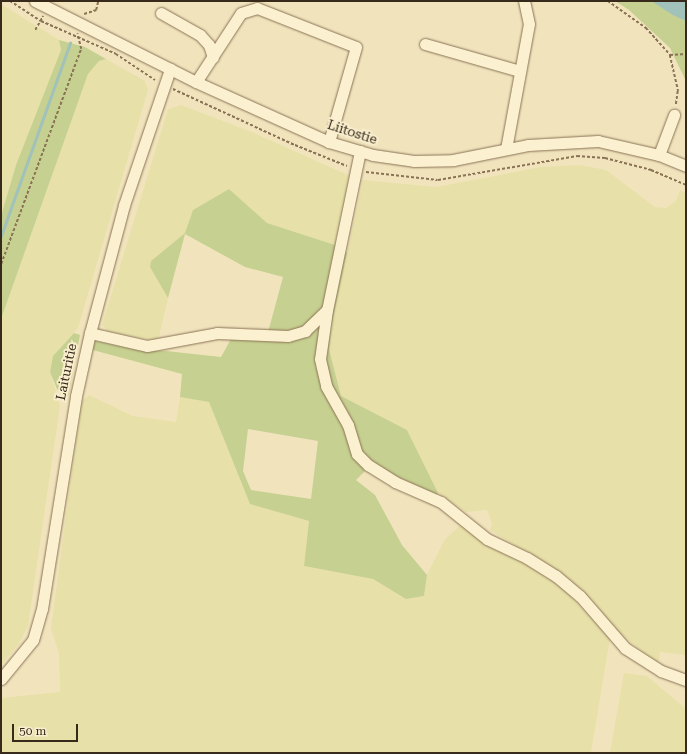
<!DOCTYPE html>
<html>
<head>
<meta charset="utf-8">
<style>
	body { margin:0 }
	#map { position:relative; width:687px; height:754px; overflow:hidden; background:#f1e4bd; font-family:"Roboto Serif",serif }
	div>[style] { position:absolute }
	.farmland>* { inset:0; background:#e7e0a9 }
	.green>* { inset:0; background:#c6d090 }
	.water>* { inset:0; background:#a1c2ba }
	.stream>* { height:2.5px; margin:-1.25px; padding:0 1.25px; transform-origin:1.25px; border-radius:1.25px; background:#a1c2ba }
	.path>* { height:1.5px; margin-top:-0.75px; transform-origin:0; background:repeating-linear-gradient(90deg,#8a7355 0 3px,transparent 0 5px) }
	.roads { filter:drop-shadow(0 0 1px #8a7355) drop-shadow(0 0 1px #8a7355) }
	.minor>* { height:11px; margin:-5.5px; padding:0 5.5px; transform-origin:5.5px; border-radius:5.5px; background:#fbf0d0 }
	span { translate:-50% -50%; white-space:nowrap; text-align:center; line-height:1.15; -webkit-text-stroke:4px #f8edcd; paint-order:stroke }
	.street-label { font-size:13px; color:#382a1b }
	.frame { position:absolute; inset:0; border:2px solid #382a1b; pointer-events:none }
	.scale { position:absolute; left:12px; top:724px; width:66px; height:18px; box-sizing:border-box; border:2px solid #382a1b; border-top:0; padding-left:5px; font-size:12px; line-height:14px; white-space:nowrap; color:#382a1b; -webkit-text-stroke:3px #f8edcd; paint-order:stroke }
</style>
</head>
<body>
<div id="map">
	<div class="farmland">
		<i style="clip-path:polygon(1px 4px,59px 40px,61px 50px,16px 165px,1px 216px)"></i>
		<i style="clip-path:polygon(106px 59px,145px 81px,148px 90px,78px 328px,53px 356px,50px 372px,60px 406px,28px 626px,18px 645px,1px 665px,1px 319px,88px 74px,99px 61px)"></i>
		<i style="clip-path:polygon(181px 105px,252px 132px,350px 176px,335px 245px,267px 223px,229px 189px,193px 210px,185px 233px,151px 261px,150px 267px,168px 298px,159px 337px,154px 340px,109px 332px,102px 325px,168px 109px)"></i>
		<i style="clip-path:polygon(580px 165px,606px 170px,655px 207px,666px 208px,676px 201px,680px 190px,686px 193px,686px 655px,660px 652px,658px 664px,619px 633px,560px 573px,490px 530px,492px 523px,487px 510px,466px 512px,438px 493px,407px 430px,341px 396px,329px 349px,331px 328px,363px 180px,436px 187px,541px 167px)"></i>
		<i style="clip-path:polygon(89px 395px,133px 416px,176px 422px,180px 397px,209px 402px,250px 504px,309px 521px,304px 566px,373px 579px,406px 599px,424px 596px,427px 575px,445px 539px,462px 524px,555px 580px,610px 638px,591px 753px,1px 753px,1px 698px,60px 692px,59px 654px,51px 628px,81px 402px)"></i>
		<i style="clip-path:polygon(624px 673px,647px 676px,686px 709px,686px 753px,610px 753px)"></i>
	</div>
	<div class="green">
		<i style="clip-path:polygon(615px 1px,651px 1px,686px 21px,686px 81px,670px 48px,629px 10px)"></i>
		<i style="clip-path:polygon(59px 40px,85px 47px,106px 59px,99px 61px,88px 74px,1px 319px,1px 216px,16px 165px,61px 50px)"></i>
		<i style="clip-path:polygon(evenodd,229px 189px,267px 223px,335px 245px,347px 253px,331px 328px,329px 349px,341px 396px,407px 430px,438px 493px,432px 505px,385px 481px,368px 468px,356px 480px,375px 495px,402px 545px,427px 575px,424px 596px,406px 599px,373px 579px,304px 566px,309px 521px,250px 504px,209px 402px,180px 397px,182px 374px,89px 349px,91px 340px,142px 351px,166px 351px,221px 357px,231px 339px,267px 336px,283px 277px,245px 267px,185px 234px,168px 298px,150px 267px,151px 261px,185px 233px,193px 210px,229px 189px,248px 429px,318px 441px,311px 499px,251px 490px,243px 471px,248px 429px)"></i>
		<i style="clip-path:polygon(74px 333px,80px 335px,68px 397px,57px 389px,50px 372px,53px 356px)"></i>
	</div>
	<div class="water">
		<i style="clip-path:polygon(651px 1px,686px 1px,686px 21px,673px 15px)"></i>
	</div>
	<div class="stream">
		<i style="left:1px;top:236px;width:205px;rotate:-70.3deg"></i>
	</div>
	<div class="path">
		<i style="left:10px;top:1px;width:37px;rotate:33deg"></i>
		<i style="left:41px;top:21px;width:82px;rotate:23.7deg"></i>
		<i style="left:116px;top:54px;width:47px;rotate:33.7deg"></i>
		<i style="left:608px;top:1px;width:47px;rotate:35.4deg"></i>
		<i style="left:646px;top:28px;width:36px;rotate:48deg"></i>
		<i style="left:670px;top:55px;width:37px;rotate:77deg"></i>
		<i style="left:678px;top:91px;width:14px;rotate:98deg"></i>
		<i style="left:84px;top:14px;width:13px;rotate:-18deg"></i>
		<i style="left:96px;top:10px;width:9px;rotate:-77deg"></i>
		<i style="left:35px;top:30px;width:16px;rotate:-60deg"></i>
		<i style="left:670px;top:55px;width:16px;rotate:-4deg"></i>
		<i style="left:173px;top:89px;width:134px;rotate:24.7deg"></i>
		<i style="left:295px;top:145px;width:56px;rotate:22deg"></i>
		<i style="left:366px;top:172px;width:72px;rotate:6.3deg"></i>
		<i style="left:438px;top:180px;width:141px;rotate:-9.8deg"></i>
		<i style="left:577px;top:156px;width:28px;rotate:4deg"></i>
		<i style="left:605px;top:158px;width:48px;rotate:14.6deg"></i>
		<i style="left:651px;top:170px;width:38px;rotate:23deg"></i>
		<i style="left:1px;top:264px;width:229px;rotate:-69.6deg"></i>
		<i style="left:81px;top:49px;width:16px;rotate:-104deg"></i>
	</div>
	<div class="roads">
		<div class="minor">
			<i style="left:35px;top:1px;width:180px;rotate:26.7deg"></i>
			<i style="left:196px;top:82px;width:146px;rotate:24.3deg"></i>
			<i style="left:329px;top:142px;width:46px;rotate:16.5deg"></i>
			<i style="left:373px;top:155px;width:41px;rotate:8.3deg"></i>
			<i style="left:414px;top:161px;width:39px;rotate:-1deg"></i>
			<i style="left:453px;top:160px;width:76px;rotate:-11.3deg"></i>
			<i style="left:528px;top:145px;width:70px;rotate:-3.3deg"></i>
			<i style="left:598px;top:141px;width:63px;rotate:12.9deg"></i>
			<i style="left:659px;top:155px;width:29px;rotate:22deg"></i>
			<i style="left:161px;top:13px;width:45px;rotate:29.4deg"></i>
			<i style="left:200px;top:35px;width:13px;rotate:48deg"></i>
			<i style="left:209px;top:45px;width:13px;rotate:72deg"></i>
			<i style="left:425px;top:44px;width:99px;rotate:15.9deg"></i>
			<i style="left:196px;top:82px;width:82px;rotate:-56.9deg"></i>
			<i style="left:241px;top:13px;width:17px;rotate:-17deg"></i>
			<i style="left:257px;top:8px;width:106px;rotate:21.5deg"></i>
			<i style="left:356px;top:47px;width:99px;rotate:105.9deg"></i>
			<i style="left:506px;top:149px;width:127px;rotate:-79.6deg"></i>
			<i style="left:529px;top:24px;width:24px;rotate:-102deg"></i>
			<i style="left:360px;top:151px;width:162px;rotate:101.7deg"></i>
			<i style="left:327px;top:310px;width:49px;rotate:98.1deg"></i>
			<i style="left:320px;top:359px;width:28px;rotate:77deg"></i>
			<i style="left:326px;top:386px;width:45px;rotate:60.6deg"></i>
			<i style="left:348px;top:425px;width:30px;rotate:73deg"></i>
			<i style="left:357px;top:454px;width:16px;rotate:45deg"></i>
			<i style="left:368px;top:465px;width:32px;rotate:32deg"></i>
			<i style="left:395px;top:482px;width:50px;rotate:23.5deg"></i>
			<i style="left:441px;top:502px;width:59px;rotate:38.8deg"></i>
			<i style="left:487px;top:539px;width:44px;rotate:25.4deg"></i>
			<i style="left:527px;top:558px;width:34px;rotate:32deg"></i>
			<i style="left:556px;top:576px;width:31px;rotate:40deg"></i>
			<i style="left:580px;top:596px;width:69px;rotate:49.1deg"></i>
			<i style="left:625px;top:648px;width:43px;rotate:32.6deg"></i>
			<i style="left:661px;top:671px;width:27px;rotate:20deg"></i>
			<i style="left:659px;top:155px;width:43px;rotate:-69.4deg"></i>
			<i style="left:90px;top:333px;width:58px;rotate:12.8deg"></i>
			<i style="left:147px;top:346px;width:71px;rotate:-10.5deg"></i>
			<i style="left:217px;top:333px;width:71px;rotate:2.4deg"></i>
			<i style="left:288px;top:336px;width:18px;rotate:-16deg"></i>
			<i style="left:305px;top:331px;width:30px;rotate:-44deg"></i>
			<i style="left:1px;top:679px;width:50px;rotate:-50.6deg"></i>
			<i style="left:33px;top:640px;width:32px;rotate:-74deg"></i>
			<i style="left:42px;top:609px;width:216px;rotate:-80.9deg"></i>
			<i style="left:76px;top:396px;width:65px;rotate:-77.5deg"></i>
			<i style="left:90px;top:333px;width:132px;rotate:-75.1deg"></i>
			<i style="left:124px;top:205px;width:144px;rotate:-71.3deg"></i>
		</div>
	</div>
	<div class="street-label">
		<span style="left:352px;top:133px;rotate:18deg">Liitostie</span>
		<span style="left:67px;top:372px;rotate:-78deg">Laituritie</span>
	</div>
	<div class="frame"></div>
	<div class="scale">50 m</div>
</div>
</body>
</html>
